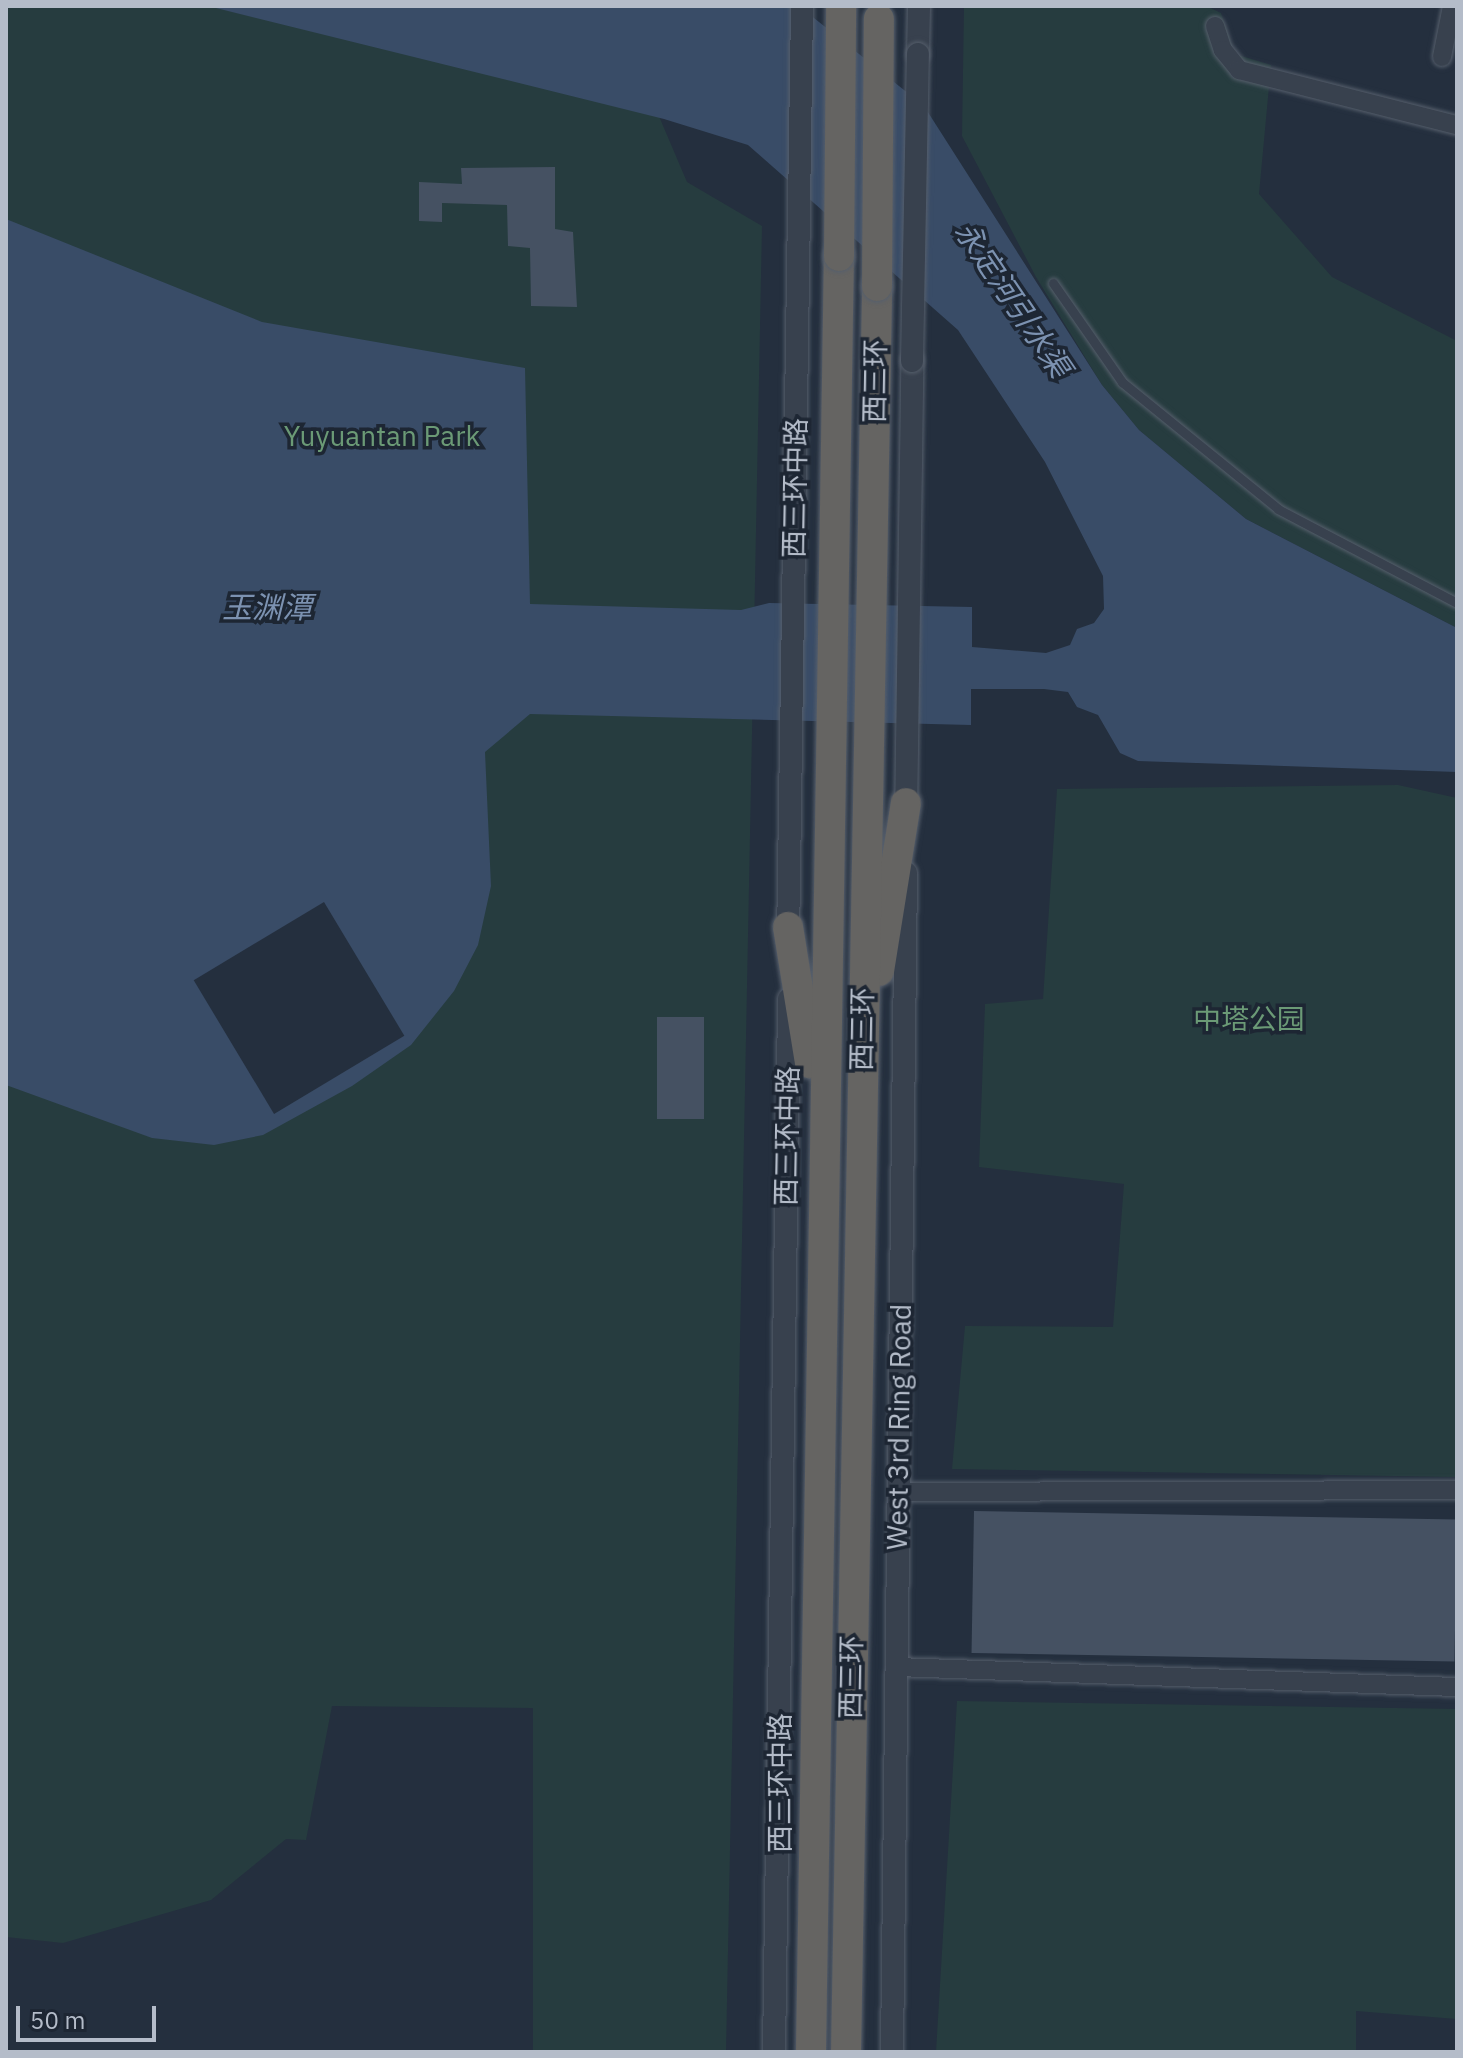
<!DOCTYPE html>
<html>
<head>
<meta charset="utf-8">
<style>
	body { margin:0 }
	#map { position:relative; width:1463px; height:2058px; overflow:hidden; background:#242f3e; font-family:"IBM Plex Sans","Noto Sans SC",sans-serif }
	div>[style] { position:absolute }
	.green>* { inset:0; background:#263c3f }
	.water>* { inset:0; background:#394c67 }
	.pier>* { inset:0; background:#242f3e; transform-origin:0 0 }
	.building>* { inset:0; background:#455162; transform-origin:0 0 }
	.roads { filter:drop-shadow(0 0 2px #565f6c) drop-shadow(0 0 2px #565f6c) }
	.service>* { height:9px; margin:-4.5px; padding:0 4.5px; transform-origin:4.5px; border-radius:4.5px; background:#38414e }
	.minor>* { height:18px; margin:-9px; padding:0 9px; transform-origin:9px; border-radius:9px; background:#38414e }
	.tertiary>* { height:22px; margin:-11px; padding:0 11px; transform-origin:11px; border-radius:11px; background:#38414e }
	.trunk>* { height:30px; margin:-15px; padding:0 15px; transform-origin:15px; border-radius:15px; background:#656462 }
	.bridges { filter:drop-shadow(0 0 2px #565f6c) drop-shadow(0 0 2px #565f6c) }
	.tertiary-bridge>* { height:22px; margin:-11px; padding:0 11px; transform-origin:11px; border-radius:11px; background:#38414e }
	.trunk-bridge>* { height:30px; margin:-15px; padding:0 15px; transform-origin:15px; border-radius:15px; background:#656462 }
	span { translate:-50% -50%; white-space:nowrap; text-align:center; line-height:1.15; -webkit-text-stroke:7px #1d2633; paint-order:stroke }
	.street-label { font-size:28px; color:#b4bcc9 }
	.park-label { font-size:28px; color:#6b9a76 }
	.water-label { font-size:30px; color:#7c92b1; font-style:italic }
	.frame { position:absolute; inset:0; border:8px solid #b4bcc9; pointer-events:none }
	.scale { position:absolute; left:16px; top:2006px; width:140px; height:36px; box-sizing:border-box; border:4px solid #b4bcc9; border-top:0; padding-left:10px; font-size:24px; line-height:28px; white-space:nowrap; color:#b4bcc9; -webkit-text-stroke:6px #1d2633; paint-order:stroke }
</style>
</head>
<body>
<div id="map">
	<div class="green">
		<i style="clip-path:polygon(6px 6px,612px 6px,687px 182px,762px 226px,726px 2052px,533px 2052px,533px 1708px,332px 1706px,306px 1840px,286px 1839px,211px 1900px,63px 1943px,6px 1937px)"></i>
		<i style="clip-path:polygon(964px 6px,1206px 6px,1221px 13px,1235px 54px,1271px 65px,1259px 194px,1332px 277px,1457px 341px,1457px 628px,1246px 519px,1139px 430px,1102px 385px,1036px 277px,962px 136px)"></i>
		<i style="clip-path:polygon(1398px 785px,1457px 798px,1457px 1477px,952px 1469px,965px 1326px,1113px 1327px,1124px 1184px,979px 1167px,985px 1004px,1043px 999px,1057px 789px)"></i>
		<i style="clip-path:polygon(957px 1701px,1457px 1709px,1457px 2019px,1356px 2011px,1356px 2052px,936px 2052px)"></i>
	</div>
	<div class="water">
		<i style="clip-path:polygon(208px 6px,799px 6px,924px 106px,1102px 385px,1139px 430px,1246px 519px,1457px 628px,1457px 772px,1138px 761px,1120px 753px,1098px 715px,1077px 707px,1068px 692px,1044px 689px,971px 689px,971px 725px,530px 714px,485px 752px,491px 886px,478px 945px,454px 991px,411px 1045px,352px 1086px,263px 1135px,214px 1145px,152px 1138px,6px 1085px,6px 219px,262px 322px,525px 368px,530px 604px,741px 610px,769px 603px,972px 607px,972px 647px,1046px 653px,1070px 645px,1077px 629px,1094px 623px,1104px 609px,1103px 576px,1045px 462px,958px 330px,748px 145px,664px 119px)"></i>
	</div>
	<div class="pier">
		<i style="left:324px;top:902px;width:156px;height:152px;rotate:59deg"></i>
	</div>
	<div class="building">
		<i style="clip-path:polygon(555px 167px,555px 229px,573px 232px,577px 307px,531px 306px,530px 248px,508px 246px,507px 205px,442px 203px,442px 222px,419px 221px,419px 182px,462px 184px,461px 168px)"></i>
		<i style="left:704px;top:1017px;width:102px;height:47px;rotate:90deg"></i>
		<i style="left:974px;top:1511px;width:483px;height:142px;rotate:1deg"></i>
	</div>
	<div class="roads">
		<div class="service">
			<i style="left:1053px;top:283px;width:121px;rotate:55.1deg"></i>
			<i style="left:1122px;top:382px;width:201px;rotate:39.1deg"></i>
			<i style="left:1278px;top:509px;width:202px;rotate:27.7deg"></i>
		</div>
		<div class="minor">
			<i style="left:1215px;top:26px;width:25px;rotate:72deg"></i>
			<i style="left:1223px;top:50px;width:26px;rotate:51deg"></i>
			<i style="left:1239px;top:70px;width:225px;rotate:14.2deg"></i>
			<i style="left:1442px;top:57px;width:52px;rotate:-78.9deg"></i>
			<i style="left:898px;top:1492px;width:559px;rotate:-0.2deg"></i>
			<i style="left:897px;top:1667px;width:560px;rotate:2.05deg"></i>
		</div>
		<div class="tertiary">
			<i style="left:918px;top:54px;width:48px;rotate:-88.8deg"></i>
			<i style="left:906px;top:819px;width:458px;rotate:-89.2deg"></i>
			<i style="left:788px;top:941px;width:935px;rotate:-89.14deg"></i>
			<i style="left:774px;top:2052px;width:1053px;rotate:-89.18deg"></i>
			<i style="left:892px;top:2052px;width:1179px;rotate:-89.32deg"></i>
		</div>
		<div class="trunk">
			<i style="left:788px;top:927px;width:138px;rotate:80.8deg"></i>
			<i style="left:879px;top:971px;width:170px;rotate:-80.9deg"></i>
			<i style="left:811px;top:2052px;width:1796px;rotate:-89.11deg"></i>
			<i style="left:846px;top:2052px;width:1766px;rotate:-88.99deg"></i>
		</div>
	</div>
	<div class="bridges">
		<div class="tertiary-bridge">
			<i style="left:912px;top:361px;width:307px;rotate:-88.9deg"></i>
		</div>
		<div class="trunk-bridge">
			<i style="left:839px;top:256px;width:250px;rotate:-89.5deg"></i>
			<i style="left:877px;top:286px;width:267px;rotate:-89.6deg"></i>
		</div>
	</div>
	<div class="street-label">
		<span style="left:875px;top:381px;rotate:-89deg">西三环</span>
		<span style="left:795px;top:488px;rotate:-89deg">西三环中路</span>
		<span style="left:862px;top:1029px;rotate:-89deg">西三环</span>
		<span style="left:787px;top:1136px;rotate:-89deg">西三环中路</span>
		<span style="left:899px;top:1427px;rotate:-89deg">West 3rd Ring Road</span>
		<span style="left:851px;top:1677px;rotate:-89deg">西三环</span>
		<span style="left:780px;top:1783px;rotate:-90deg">西三环中路</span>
	</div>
	<div class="park-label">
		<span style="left:382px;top:436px">Yuyuantan Park</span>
		<span style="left:1249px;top:1019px">中塔公园</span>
	</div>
	<div class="water-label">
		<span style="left:1013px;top:299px;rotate:56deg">永定河引水渠</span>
		<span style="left:267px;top:607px">玉渊潭</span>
	</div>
	<div class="frame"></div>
	<div class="scale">50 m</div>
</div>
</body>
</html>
